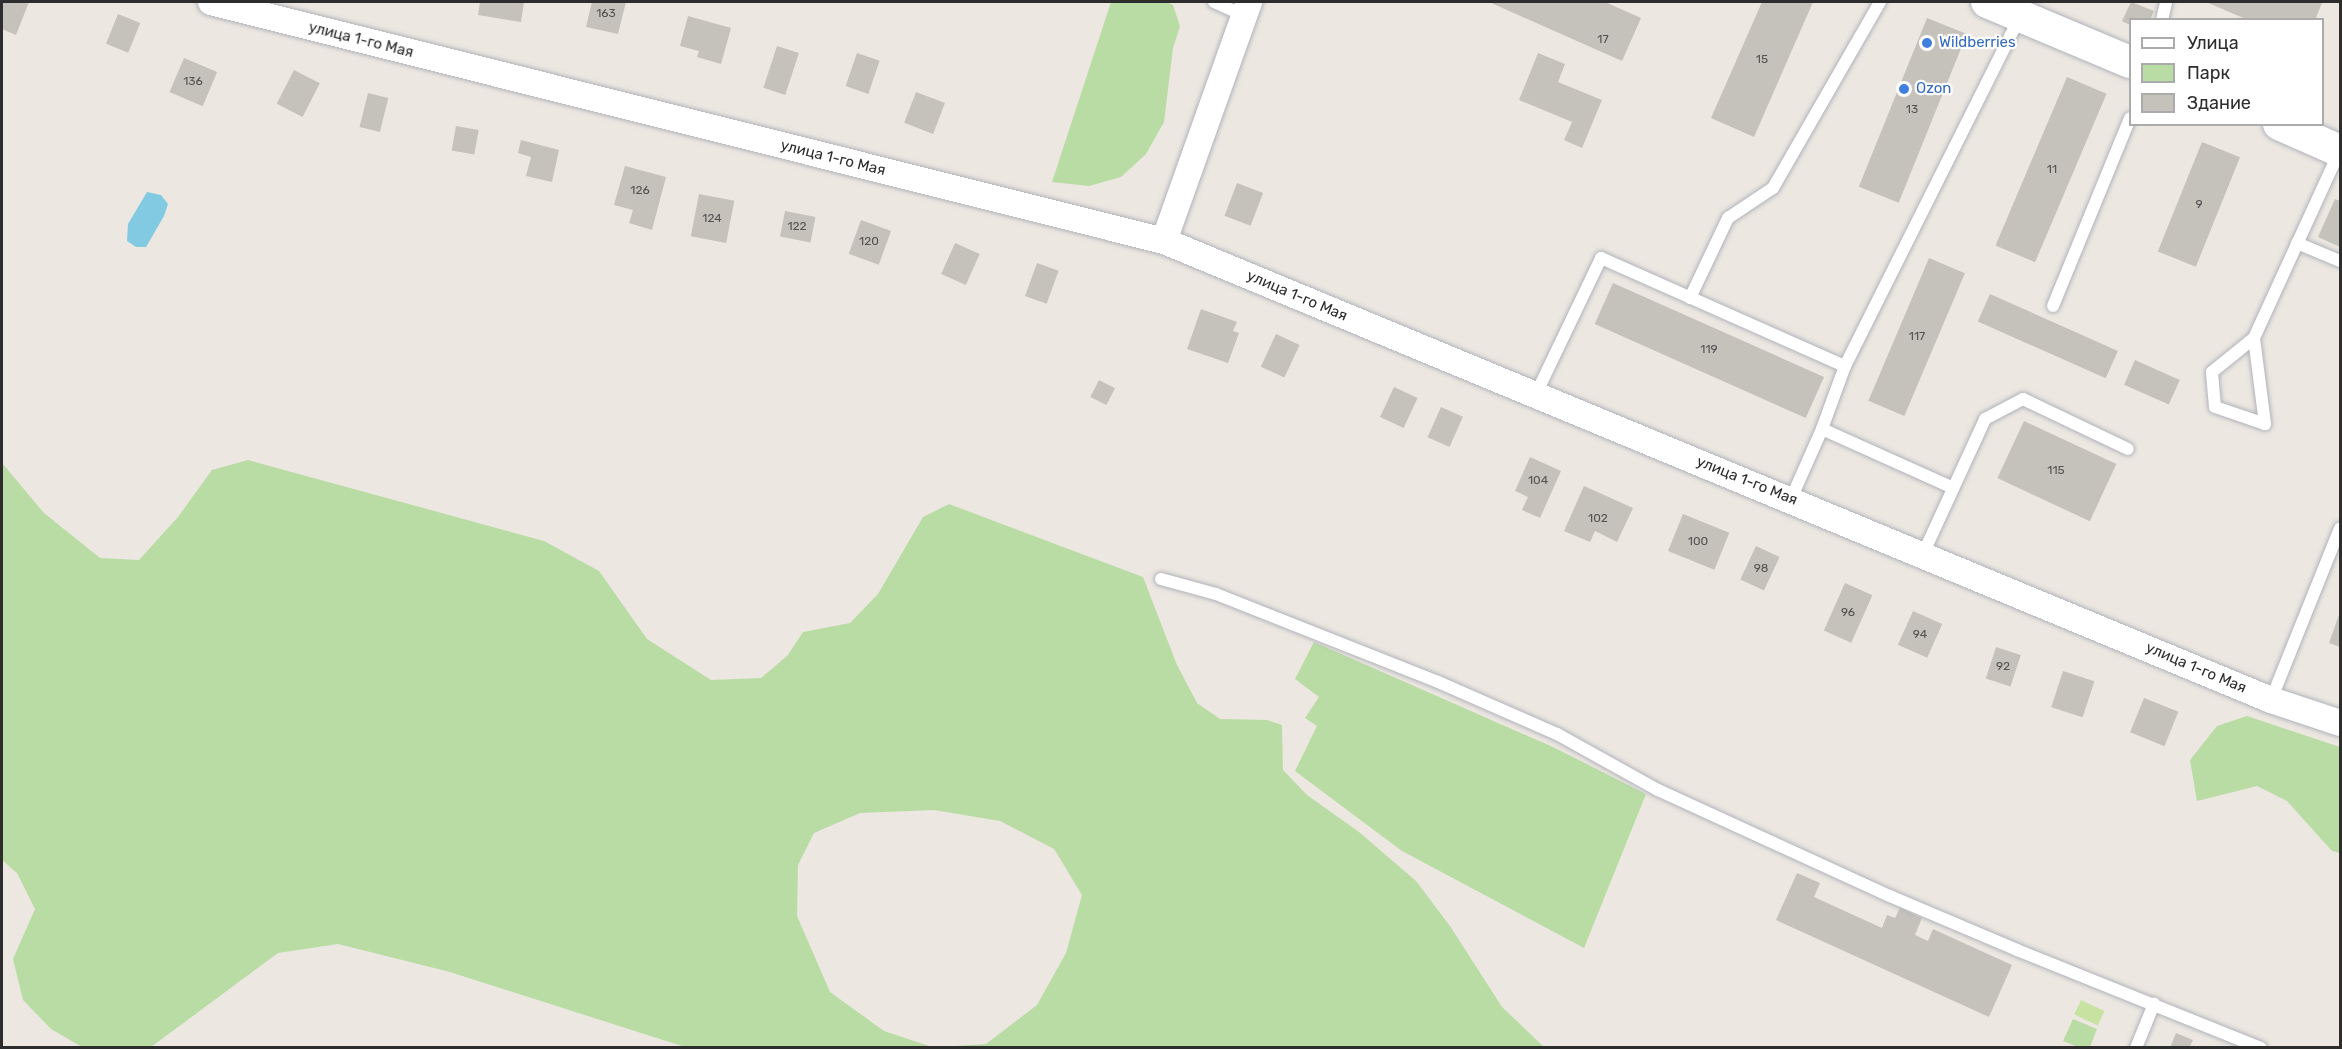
<!DOCTYPE html>
<html>
<head>
<meta charset="utf-8">
<style>
	body { margin:0 }
	#map { position:relative; width:2342px; height:1049px; overflow:hidden; background:#ece7e1; font-family:Rubik,sans-serif }
	div>[style] { position:absolute }
	.green>* { inset:0; background:#b9dca5 }
	.pitch>* { inset:0; background:#c8e2a2; transform-origin:0 0 }
	.water>* { inset:0; background:#82cae1 }
	.building>* { inset:0; background:#c5c2bc; transform-origin:0 0 }
	.roads { filter:drop-shadow(0 0 2px #b1b3bb) drop-shadow(0 0 2px #b1b3bb) }
	.service>* { height:12px; margin:-6px; padding:0 6px; transform-origin:6px; border-radius:6px; background:#fff }
	.minor>* { height:26px; margin:-13px; padding:0 13px; transform-origin:13px; border-radius:13px; background:#fff }
	.tertiary>* { height:32px; margin:-16px; padding:0 16px; transform-origin:16px; border-radius:16px; background:#fff }
	.dots>* { width:16px; height:16px; translate:-50% -50%; box-sizing:border-box; border:3px solid #fff; border-radius:50% }
	span { translate:-50% -50%; white-space:nowrap; text-align:center; line-height:1.15; -webkit-text-stroke:4.5px #fff; paint-order:stroke }
	.number-label { font-size:12px; color:#535251 }
	.number-label span { -webkit-text-stroke-width:0 }
	.street-label { font-size:15px; color:#2d2d2d }
	.shop-label { font-size:15px; color:#366cbe }
	.left { translate:0 -50%; text-align:left }
	.frame { position:absolute; inset:0; border:3px solid #2d2d2d; pointer-events:none }
	.legend { position:absolute; left:2129px; top:18px; width:195px; height:108px; box-sizing:border-box; background:#fff; border:2px solid #ababab; margin:0; padding:8px 10px; list-style:none; font-size:18px; color:#2d2d2d }
	.legend li { display:flex; align-items:center; gap:12px; height:30px }
	.legend b { width:30px; border:2px solid #ababab }
</style>
</head>
<body>
<div id="map">
	<div class="green">
		<i style="clip-path:polygon(1111px 2px,1167px 2px,1173px 5px,1180px 26px,1173px 48px,1164px 122px,1146px 154px,1121px 177px,1089px 186px,1052px 182px)"></i>
		<i style="clip-path:polygon(248px 460px,544px 541px,599px 571px,647px 639px,711px 680px,761px 678px,788px 655px,803px 632px,850px 623px,878px 594px,923px 517px,949px 504px,1143px 577px,1177px 665px,1197px 703px,1220px 719px,1267px 720px,1282px 725px,1283px 770px,1307px 795px,1359px 832px,1416px 881px,1450px 926px,1502px 1007px,1544px 1047px,940px 1047px,986px 1044px,1037px 1005px,1066px 953px,1082px 895px,1054px 849px,1000px 821px,934px 810px,860px 813px,814px 833px,798px 865px,797px 916px,830px 992px,884px 1031px,932px 1047px,685px 1047px,450px 972px,338px 944px,278px 953px,151px 1047px,82px 1047px,51px 1029px,23px 1000px,13px 959px,35px 909px,17px 873px,2px 860px,2px 463px,44px 513px,100px 558px,139px 560px,178px 517px,212px 470px)"></i>
		<i style="clip-path:polygon(1314px 642px,1553px 747px,1646px 794px,1584px 948px,1402px 851px,1295px 771px,1317px 726px,1305px 718px,1319px 697px,1295px 679px)"></i>
		<i style="clip-path:polygon(2247px 716px,2340px 747px,2340px 853px,2332px 851px,2287px 801px,2257px 786px,2197px 801px,2190px 760px,2217px 726px)"></i>
		<i style="clip-path:polygon(2073px 1019px,2097px 1029px,2090px 1047px,2078px 1047px,2063px 1041px)"></i>
	</div>
	<div class="pitch">
		<i style="left:2081px;top:1000px;width:26px;height:16px;rotate:25deg"></i>
	</div>
	<div class="water">
		<i style="clip-path:polygon(147px 192px,161px 195px,168px 204px,164px 216px,146px 247px,136px 247px,127px 241px,128px 224px)"></i>
	</div>
	<div class="building">
		<i style="clip-path:polygon(2px 2px,29px 2px,16px 35px,2px 29px)"></i>
		<i style="clip-path:polygon(480px 2px,524px 2px,521px 22px,478px 15px)"></i>
		<i style="clip-path:polygon(592px 2px,626px 2px,618px 34px,586px 27px)"></i>
		<i style="clip-path:polygon(1489px 2px,1605px 2px,1641px 18px,1622px 61px)"></i>
		<i style="clip-path:polygon(1762px 2px,1813px 2px,1754px 137px,1711px 118px)"></i>
		<i style="clip-path:polygon(2131px 2px,2154px 11px,2150px 20px,2130px 20px,2130px 25px,2122px 21px)"></i>
		<i style="clip-path:polygon(2206px 2px,2320px 2px,2322px 3px,2315px 20px,2248px 20px)"></i>
		<i style="left:118px;top:14px;width:24px;height:32px;rotate:22deg"></i>
		<i style="clip-path:polygon(688px 16px,731px 28px,721px 64px,697px 57px,699px 51px,680px 46px)"></i>
		<i style="left:1927px;top:18px;width:43px;height:182px;rotate:22deg"></i>
		<i style="left:777px;top:46px;width:23px;height:44px;rotate:18deg"></i>
		<i style="left:857px;top:53px;width:24px;height:35px;rotate:19deg"></i>
		<i style="clip-path:polygon(1538px 53px,1565px 64px,1558px 82px,1602px 100px,1582px 148px,1564px 140px,1572px 122px,1519px 100px)"></i>
		<i style="left:184px;top:58px;width:36px;height:37px;rotate:23deg"></i>
		<i style="left:294px;top:70px;width:29px;height:38px;rotate:27deg"></i>
		<i style="left:2067px;top:77px;width:43px;height:183px;rotate:23deg"></i>
		<i style="left:916px;top:92px;width:31px;height:33px;rotate:21deg"></i>
		<i style="left:368px;top:93px;width:21px;height:35px;rotate:14deg"></i>
		<i style="left:456px;top:126px;width:23px;height:25px;rotate:10deg"></i>
		<i style="clip-path:polygon(521px 140px,559px 150px,552px 182px,526px 176px,531px 157px,518px 153px)"></i>
		<i style="left:2202px;top:142px;width:41px;height:118px;rotate:22deg"></i>
		<i style="clip-path:polygon(625px 166px,666px 177px,652px 230px,629px 223px,633px 210px,614px 205px)"></i>
		<i style="left:1237px;top:183px;width:28px;height:35px;rotate:21deg"></i>
		<i style="left:699px;top:194px;width:36px;height:43px;rotate:11deg"></i>
		<i style="clip-path:polygon(2335px 199px,2340px 201px,2340px 247px,2318px 237px)"></i>
		<i style="left:785px;top:211px;width:31px;height:26px;rotate:11deg"></i>
		<i style="left:861px;top:220px;width:32px;height:36px;rotate:20deg"></i>
		<i style="left:955px;top:243px;width:27px;height:34px;rotate:24deg"></i>
		<i style="left:1929px;top:258px;width:39px;height:155px;rotate:23deg"></i>
		<i style="left:1037px;top:263px;width:23px;height:35px;rotate:20deg"></i>
		<i style="left:1613px;top:283px;width:231px;height:45px;rotate:24deg"></i>
		<i style="left:1990px;top:294px;width:140px;height:30px;rotate:24deg"></i>
		<i style="clip-path:polygon(1201px 309px,1237px 322px,1233px 331px,1239px 333px,1228px 363px,1187px 349px)"></i>
		<i style="left:1276px;top:334px;width:26px;height:36px;rotate:25deg"></i>
		<i style="left:2135px;top:360px;width:49px;height:27px;rotate:24deg"></i>
		<i style="left:1099px;top:380px;width:18px;height:19px;rotate:27deg"></i>
		<i style="left:1394px;top:387px;width:26px;height:33px;rotate:25deg"></i>
		<i style="left:1441px;top:407px;width:24px;height:33px;rotate:24deg"></i>
		<i style="left:2024px;top:421px;width:102px;height:63px;rotate:25deg"></i>
		<i style="clip-path:polygon(1530px 457px,1561px 471px,1540px 518px,1522px 510px,1528px 497px,1515px 491px)"></i>
		<i style="clip-path:polygon(1584px 486px,1633px 508px,1617px 542px,1595px 531px,1590px 542px,1564px 531px)"></i>
		<i style="left:1683px;top:514px;width:50px;height:40px;rotate:22deg"></i>
		<i style="left:1756px;top:546px;width:26px;height:37px;rotate:25deg"></i>
		<i style="left:1845px;top:583px;width:30px;height:52px;rotate:24deg"></i>
		<i style="left:1913px;top:611px;width:32px;height:37px;rotate:24deg"></i>
		<i style="clip-path:polygon(2340px 612px,2340px 647px,2329px 643px)"></i>
		<i style="left:1996px;top:647px;width:26px;height:33px;rotate:18deg"></i>
		<i style="left:2063px;top:671px;width:33px;height:38px;rotate:18deg"></i>
		<i style="left:2144px;top:698px;width:37px;height:37px;rotate:22deg"></i>
		<i style="clip-path:polygon(1797px 873px,1820px 883px,1814px 897px,1882px 928px,1887px 915px,1895px 918px,1900px 908px,1922px 918px,1915px 935px,1928px 941px,1933px 929px,2012px 965px,1989px 1017px,1776px 920px)"></i>
		<i style="clip-path:polygon(2176px 1033px,2193px 1040px,2189px 1048px,2170px 1048px)"></i>
	</div>
	<div class="roads">
		<div class="service">
			<i style="left:1214px;top:2px;width:32px;rotate:24deg"></i>
			<i style="left:2162px;top:20px;width:18px;rotate:-77deg"></i>
			<i style="left:2297px;top:243px;width:47px;rotate:22.7deg"></i>
			<i style="left:1690px;top:298px;width:89px;rotate:-64.6deg"></i>
			<i style="left:1728px;top:218px;width:54px;rotate:-33.7deg"></i>
			<i style="left:1773px;top:188px;width:215px;rotate:-60.1deg"></i>
			<i style="left:2053px;top:306px;width:203px;rotate:-67.7deg"></i>
			<i style="left:2254px;top:338px;width:87px;rotate:82.7deg"></i>
			<i style="left:2265px;top:424px;width:53px;rotate:-161.2deg"></i>
			<i style="left:2215px;top:407px;width:35px;rotate:-95deg"></i>
			<i style="left:2212px;top:372px;width:54px;rotate:-39deg"></i>
			<i style="left:2254px;top:338px;width:205px;rotate:-65.4deg"></i>
			<i style="left:1845px;top:366px;width:390px;rotate:-63.4deg"></i>
			<i style="left:1535px;top:396px;width:153px;rotate:-64.4deg"></i>
			<i style="left:1601px;top:258px;width:267px;rotate:23.9deg"></i>
			<i style="left:1845px;top:366px;width:67px;rotate:110.1deg"></i>
			<i style="left:1822px;top:429px;width:77px;rotate:113.9deg"></i>
			<i style="left:1822px;top:429px;width:144px;rotate:24.2deg"></i>
			<i style="left:1923px;top:554px;width:149px;rotate:-65.3deg"></i>
			<i style="left:1985px;top:419px;width:43px;rotate:-27.8deg"></i>
			<i style="left:2023px;top:399px;width:116px;rotate:25.5deg"></i>
			<i style="left:1161px;top:579px;width:57px;rotate:15.3deg"></i>
			<i style="left:1216px;top:594px;width:239px;rotate:21.6deg"></i>
			<i style="left:1438px;top:682px;width:130px;rotate:23.6deg"></i>
			<i style="left:1557px;top:734px;width:115px;rotate:29deg"></i>
			<i style="left:1658px;top:790px;width:255px;rotate:24.6deg"></i>
			<i style="left:1890px;top:896px;width:138px;rotate:23deg"></i>
			<i style="left:2017px;top:950px;width:263px;rotate:21.9deg"></i>
			<i style="left:2271px;top:700px;width:185px;rotate:-68.1deg"></i>
			<i style="left:2136px;top:1048px;width:48px;rotate:-67.8deg"></i>
		</div>
		<div class="minor">
			<i style="left:211px;top:2px;width:983px;rotate:14.08deg"></i>
			<i style="left:1164px;top:241px;width:1198px;rotate:22.52deg"></i>
			<i style="left:2271px;top:700px;width:73px;rotate:18.4deg"></i>
			<i style="left:1164px;top:241px;width:254px;rotate:-70.4deg"></i>
		</div>
		<div class="tertiary">
			<i style="left:1987px;top:2px;width:155px;rotate:22.8deg"></i>
			<i style="left:2279px;top:124px;width:67px;rotate:23.9deg"></i>
		</div>
	</div>
	<div class="dots">
		<i style="left:1927px;top:43px;background:#3f7fe0"></i>
		<i style="left:1904px;top:89px;background:#3f7fe0"></i>
	</div>
	<div class="number-label">
		<span style="left:606px;top:14px">163</span>
		<span style="left:1603px;top:40px">17</span>
		<span style="left:1762px;top:60px">15</span>
		<span style="left:193px;top:82px">136</span>
		<span style="left:1912px;top:110px">13</span>
		<span style="left:2052px;top:170px">11</span>
		<span style="left:640px;top:191px">126</span>
		<span style="left:2199px;top:205px">9</span>
		<span style="left:712px;top:219px">124</span>
		<span style="left:797px;top:227px">122</span>
		<span style="left:869px;top:242px">120</span>
		<span style="left:1917px;top:337px">117</span>
		<span style="left:1709px;top:350px">119</span>
		<span style="left:2056px;top:471px">115</span>
		<span style="left:1538px;top:481px">104</span>
		<span style="left:1598px;top:519px">102</span>
		<span style="left:1698px;top:542px">100</span>
		<span style="left:1761px;top:569px">98</span>
		<span style="left:1848px;top:613px">96</span>
		<span style="left:1920px;top:635px">94</span>
		<span style="left:2003px;top:667px">92</span>
	</div>
	<div class="street-label">
		<span style="left:361px;top:40px;rotate:14deg">улица 1-го Мая</span>
		<span style="left:833px;top:158px;rotate:14deg">улица 1-го Мая</span>
		<span style="left:1297px;top:296px;rotate:23deg">улица 1-го Мая</span>
		<span style="left:1747px;top:481px;rotate:22deg">улица 1-го Мая</span>
		<span style="left:2196px;top:668px;rotate:23deg">улица 1-го Мая</span>
	</div>
	<div class="shop-label">
		<span class="left" style="left:1939px;top:43px">Wildberries</span>
		<span class="left" style="left:1916px;top:89px">Ozon</span>
	</div>
	<div class="frame"></div>
	<ul class="legend">
	<li><b style="height:8px;background:#fff"></b>Улица</li>
	<li><b style="height:16px;background:#b9dca5"></b>Парк</li>
	<li><b style="height:16px;background:#c5c2bc"></b>Здание</li>
	</ul>
</div>
</body>
</html>
